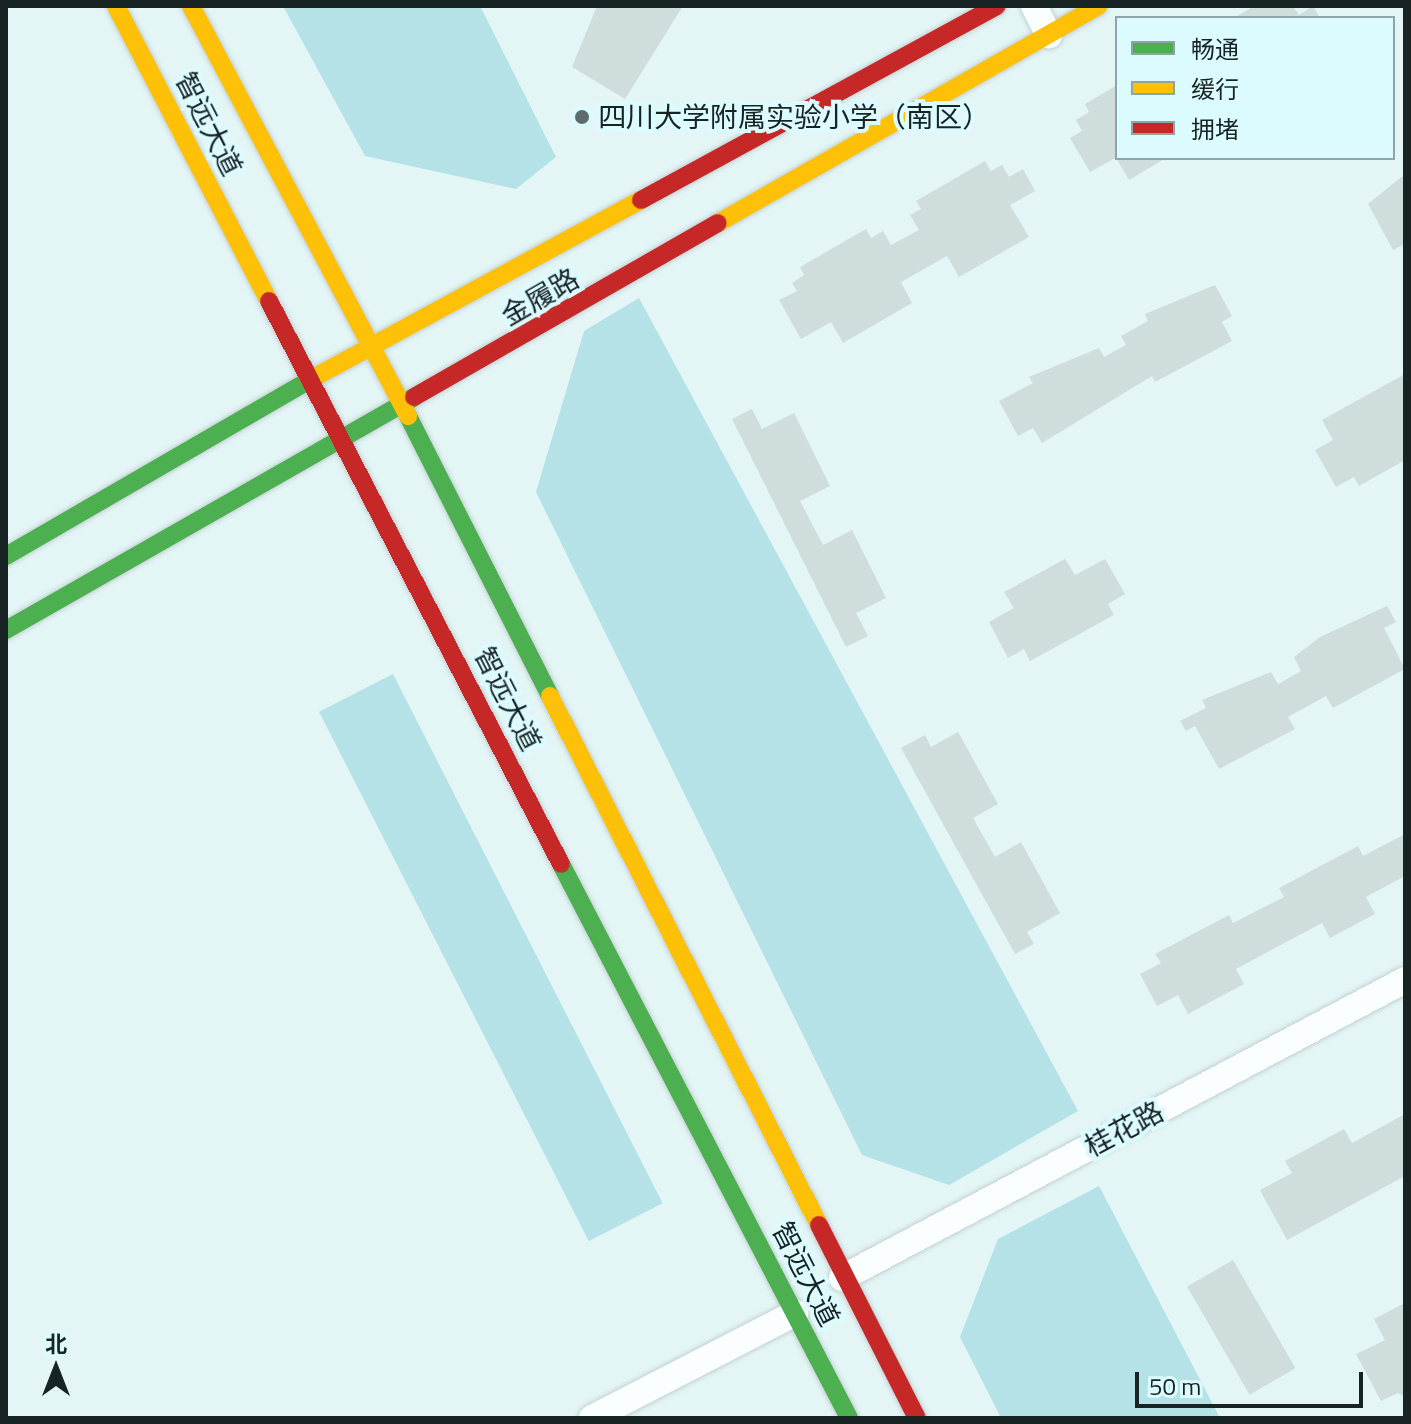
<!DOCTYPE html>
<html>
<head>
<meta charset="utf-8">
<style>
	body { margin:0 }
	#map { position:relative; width:1411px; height:1424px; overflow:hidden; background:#e4f5f6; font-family:"Titillium Web","Noto Sans SC",sans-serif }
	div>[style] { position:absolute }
	.green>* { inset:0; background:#b4e2e6; transform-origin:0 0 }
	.building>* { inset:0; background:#cfdddd; transform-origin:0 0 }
	.roads { filter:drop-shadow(0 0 2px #c3d1d2) drop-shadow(0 0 2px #c3d1d2) }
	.street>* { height:26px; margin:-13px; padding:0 13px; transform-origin:13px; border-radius:13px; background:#fbfefe }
	.fast>* { height:18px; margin:-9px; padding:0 9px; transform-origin:9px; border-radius:9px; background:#4caf50 }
	.slow>* { height:18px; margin:-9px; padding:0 9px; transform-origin:9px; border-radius:9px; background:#ffc107 }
	.jam>* { height:18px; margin:-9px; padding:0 9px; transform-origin:9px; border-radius:9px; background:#c62828 }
	.dots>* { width:22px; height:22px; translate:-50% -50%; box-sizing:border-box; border:4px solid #dcfbfe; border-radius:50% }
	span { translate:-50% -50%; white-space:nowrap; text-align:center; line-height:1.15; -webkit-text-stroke:8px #dcfbfe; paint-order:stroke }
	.poi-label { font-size:28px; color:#182324 }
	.left { translate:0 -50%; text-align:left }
	.street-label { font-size:28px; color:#182324 }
	.frame { position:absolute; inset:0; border:8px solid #182324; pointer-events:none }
	.legend { position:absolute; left:1115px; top:16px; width:280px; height:144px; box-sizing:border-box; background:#dcfbfe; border:2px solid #8ea5a7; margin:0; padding:10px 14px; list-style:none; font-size:24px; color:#182324 }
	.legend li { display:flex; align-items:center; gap:16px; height:40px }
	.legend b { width:40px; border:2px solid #8ea5a7 }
	.north { position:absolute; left:16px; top:1328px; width:80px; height:80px; -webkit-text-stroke:6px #dcfbfe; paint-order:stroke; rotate:0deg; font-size:22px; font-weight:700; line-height:32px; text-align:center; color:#182324 }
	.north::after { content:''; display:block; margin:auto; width:28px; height:36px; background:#182324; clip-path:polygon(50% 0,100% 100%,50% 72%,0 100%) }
	.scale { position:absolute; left:1135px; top:1372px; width:228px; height:36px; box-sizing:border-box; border:4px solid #182324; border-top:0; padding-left:10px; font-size:24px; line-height:28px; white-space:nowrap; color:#182324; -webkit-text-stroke:6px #dcfbfe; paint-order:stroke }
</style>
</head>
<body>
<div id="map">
	<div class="green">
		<i style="clip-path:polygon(283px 6px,480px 6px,556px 157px,516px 189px,365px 156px)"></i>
		<i style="clip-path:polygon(639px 298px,1078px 1111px,949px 1185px,862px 1155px,536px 492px,584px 331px)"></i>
		<i style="left:393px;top:674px;width:594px;height:83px;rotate:63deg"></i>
		<i style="clip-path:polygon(1099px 1186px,1220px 1418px,1001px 1418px,960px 1337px,998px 1239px)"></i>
	</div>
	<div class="building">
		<i style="clip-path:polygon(597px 6px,683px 6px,625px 99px,572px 67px)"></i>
		<i style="clip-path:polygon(1254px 6px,1293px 6px,1299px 15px,1313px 6px,1320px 18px,1234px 18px)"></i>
		<i style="clip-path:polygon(1117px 85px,1117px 157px,1090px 172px,1070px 138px,1082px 131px,1076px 120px,1089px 112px,1085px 104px)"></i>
		<i style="clip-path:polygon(1116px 158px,1166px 158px,1129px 180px)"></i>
		<i style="clip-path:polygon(985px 161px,991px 171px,1002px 165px,1009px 177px,1023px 169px,1035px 191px,1010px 205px,1029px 237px,959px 277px,947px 256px,901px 282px,912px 303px,843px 343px,831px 322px,801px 339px,779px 300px,797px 291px,792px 283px,804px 275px,800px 267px,866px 229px,871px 238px,883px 231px,891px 245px,919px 230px,910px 215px,921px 209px,916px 201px)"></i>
		<i style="clip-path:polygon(1405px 174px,1405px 244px,1393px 250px,1368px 204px)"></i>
		<i style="clip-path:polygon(1215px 285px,1232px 316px,1222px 322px,1232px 341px,1155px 382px,1152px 376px,1042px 443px,1033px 428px,1018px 436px,999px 401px,1033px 383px,1029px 377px,1099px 348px,1104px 357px,1126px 345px,1121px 336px,1148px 321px,1145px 314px)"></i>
		<i style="clip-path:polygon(1405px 374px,1405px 460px,1359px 486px,1354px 477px,1336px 487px,1315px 450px,1333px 440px,1322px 420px)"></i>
		<i style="clip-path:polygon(752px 409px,762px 429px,794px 413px,830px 486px,800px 501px,823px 545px,852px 530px,886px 598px,856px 613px,868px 636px,846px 647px,732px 419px)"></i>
		<i style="clip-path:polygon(1065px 559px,1075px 575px,1105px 559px,1125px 594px,1108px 604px,1114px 615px,1030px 661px,1024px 649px,1008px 658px,989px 622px,1014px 608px,1004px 592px)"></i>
		<i style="clip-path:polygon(1387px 606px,1396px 622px,1384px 628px,1405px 669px,1333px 708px,1326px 696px,1288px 717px,1295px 729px,1219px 769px,1195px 726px,1186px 731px,1180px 721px,1206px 708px,1202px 700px,1271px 672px,1278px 684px,1301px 671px,1294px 657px,1320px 637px)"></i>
		<i style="clip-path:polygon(958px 732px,998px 804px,973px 818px,995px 857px,1021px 842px,1060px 913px,1027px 932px,1034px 944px,1015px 954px,901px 748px,925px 735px,931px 747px)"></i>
		<i style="clip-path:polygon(1405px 834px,1405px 876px,1366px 897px,1375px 914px,1330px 938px,1322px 923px,1236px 969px,1244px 984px,1188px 1014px,1178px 995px,1157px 1006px,1140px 974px,1161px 963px,1155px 954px,1229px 915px,1233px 923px,1284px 897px,1279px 888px,1358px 846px,1363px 856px)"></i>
		<i style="clip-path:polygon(1405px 1114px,1405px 1176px,1287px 1240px,1260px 1190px,1292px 1173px,1285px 1161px,1344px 1129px,1352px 1143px)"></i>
		<i style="left:1233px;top:1260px;width:125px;height:53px;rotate:60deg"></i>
		<i style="clip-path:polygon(1405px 1303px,1405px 1397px,1398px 1393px,1381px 1401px,1356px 1354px,1385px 1340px,1374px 1319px)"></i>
	</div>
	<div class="roads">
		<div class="street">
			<i style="left:1034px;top:6px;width:33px;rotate:63deg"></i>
			<i style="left:842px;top:1278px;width:637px;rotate:-27.89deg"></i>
			<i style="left:592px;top:1418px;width:229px;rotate:-27.3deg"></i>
		</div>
		<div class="fast">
			<i style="left:408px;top:416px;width:314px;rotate:63.1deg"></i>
			<i style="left:6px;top:556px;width:355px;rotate:-30.1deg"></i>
			<i style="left:6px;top:630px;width:470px;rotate:-29.7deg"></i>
			<i style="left:561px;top:864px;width:624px;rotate:62.53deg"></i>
		</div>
		<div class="slow">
			<i style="left:116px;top:6px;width:332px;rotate:62.6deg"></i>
			<i style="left:191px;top:6px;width:464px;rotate:62.1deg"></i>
			<i style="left:718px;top:223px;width:438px;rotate:-29.7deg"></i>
			<i style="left:313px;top:378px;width:373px;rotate:-28.5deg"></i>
			<i style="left:550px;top:696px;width:593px;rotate:63.05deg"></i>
		</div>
		<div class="jam">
			<i style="left:641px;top:200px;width:405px;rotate:-28.6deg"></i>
			<i style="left:269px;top:301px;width:634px;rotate:62.59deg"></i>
			<i style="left:414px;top:397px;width:350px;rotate:-29.8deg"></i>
			<i style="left:819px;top:1225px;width:216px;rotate:63.1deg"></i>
		</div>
	</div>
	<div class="dots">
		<i style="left:582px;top:117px;background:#5f6c6e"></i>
	</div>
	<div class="poi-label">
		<span class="left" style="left:598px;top:117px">四川大学附属实验小学（南区）</span>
	</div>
	<div class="street-label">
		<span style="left:209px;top:124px;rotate:63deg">智远大道</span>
		<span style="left:540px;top:297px;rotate:-30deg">金履路</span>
		<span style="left:508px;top:699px;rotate:63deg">智远大道</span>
		<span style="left:1124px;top:1129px;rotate:-28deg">桂花路</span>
		<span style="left:806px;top:1274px;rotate:63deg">智远大道</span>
	</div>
	<div class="frame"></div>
	<ul class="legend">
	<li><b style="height:10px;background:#4caf50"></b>畅通</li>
	<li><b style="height:10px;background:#ffc107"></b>缓行</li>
	<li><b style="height:10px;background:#c62828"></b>拥堵</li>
	</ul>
	<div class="north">北</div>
	<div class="scale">50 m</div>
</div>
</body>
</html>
